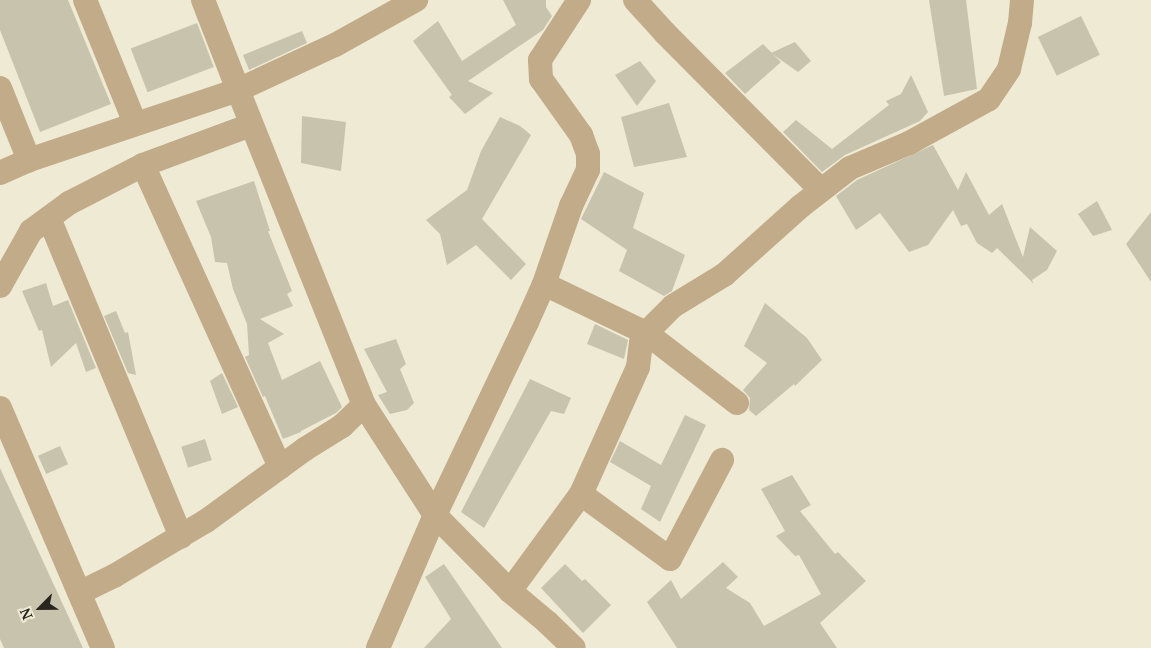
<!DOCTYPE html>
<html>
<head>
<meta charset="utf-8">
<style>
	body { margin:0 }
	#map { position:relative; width:1151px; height:648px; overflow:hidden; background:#efead4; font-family:"Noto Serif",serif }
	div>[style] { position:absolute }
	.building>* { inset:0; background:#c8c3ad; transform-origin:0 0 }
	.minor>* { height:24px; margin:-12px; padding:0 12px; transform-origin:12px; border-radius:12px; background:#c2ab88 }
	span { translate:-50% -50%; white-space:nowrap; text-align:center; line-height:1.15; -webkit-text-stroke:4px #efead4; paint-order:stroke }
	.north { position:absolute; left:15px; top:583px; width:50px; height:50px; -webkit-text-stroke:4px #efead4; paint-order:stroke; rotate:247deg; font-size:14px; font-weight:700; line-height:20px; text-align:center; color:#28261e }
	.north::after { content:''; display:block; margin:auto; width:18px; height:22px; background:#28261e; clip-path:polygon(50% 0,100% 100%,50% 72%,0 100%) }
</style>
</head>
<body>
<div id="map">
	<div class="building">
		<i style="clip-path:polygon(0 0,68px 0,111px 104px,40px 132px,0 30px)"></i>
		<i style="clip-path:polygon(503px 0,546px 0,546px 7px,552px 16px,543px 30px,468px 81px,493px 93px,465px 114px,449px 97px,452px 95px,413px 41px,438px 21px,462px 61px,516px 25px)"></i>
		<i style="clip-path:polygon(929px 0,966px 0,977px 89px,944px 96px)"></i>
		<i style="left:1081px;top:16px;width:43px;height:48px;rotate:64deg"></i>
		<i style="left:197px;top:23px;width:47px;height:71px;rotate:69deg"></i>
		<i style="clip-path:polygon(302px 31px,307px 43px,249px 70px,243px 55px)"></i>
		<i style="clip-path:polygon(795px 42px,811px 61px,798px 72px,771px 53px)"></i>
		<i style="clip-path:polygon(763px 44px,781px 62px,745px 94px,725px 73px)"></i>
		<i style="clip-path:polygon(640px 61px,656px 81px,637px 106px,615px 75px)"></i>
		<i style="clip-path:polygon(911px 75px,928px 112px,920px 121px,845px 155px,822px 172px,783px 132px,796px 120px,832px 149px,889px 105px,886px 101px,901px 94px)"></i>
		<i style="clip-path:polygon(669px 103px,687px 157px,634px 167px,621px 117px)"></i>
		<i style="clip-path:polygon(302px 116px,346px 122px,341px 171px,301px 163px)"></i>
		<i style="clip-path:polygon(500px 117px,520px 126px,531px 135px,482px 219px,526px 264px,511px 280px,476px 245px,447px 265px,440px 234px,426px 220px,467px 190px,481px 151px)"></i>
		<i style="clip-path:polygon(933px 145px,958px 190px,966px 172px,989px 215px,1002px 204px,1023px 257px,1030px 227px,1057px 251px,1047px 270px,1032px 280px,1034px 284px,997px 248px,992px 253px,977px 243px,967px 224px,961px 226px,953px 210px,928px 245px,909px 252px,880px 213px,856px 230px,836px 196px,857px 180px)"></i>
		<i style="clip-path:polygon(604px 172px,644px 193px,633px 228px,685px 255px,672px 291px,664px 296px,619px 271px,627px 250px,581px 219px)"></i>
		<i style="clip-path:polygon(254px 181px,270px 231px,268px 231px,292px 291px,287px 294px,293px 306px,260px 319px,284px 334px,268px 343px,282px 380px,320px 361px,342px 407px,336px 413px,301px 431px,301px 432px,283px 439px,265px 396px,263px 397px,245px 357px,249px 355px,247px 324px,233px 289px,227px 263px,215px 262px,211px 237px,196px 201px)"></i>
		<i style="clip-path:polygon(1097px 201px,1112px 230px,1093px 236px,1078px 214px)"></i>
		<i style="clip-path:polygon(1151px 212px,1151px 282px,1126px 244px)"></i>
		<i style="clip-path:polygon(46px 283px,53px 306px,68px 300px,96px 368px,86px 372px,76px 343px,51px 367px,42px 330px,39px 331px,22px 291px)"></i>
		<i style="clip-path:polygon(765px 303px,807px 338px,822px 360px,795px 386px,794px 384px,756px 416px,749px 410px,750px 398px,743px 390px,767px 363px,744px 346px)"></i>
		<i style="clip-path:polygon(116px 311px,125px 333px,128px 332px,136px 375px,128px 373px,104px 316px)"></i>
		<i style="clip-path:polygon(595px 324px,628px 340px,624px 359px,587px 344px)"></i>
		<i style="clip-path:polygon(396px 339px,406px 364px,400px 369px,414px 403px,407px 410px,390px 414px,378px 395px,387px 392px,364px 349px)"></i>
		<i style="clip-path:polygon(222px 373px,238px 407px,222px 414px,210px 381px)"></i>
		<i style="clip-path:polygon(530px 379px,571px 398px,564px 414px,551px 411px,484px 528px,461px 512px)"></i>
		<i style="clip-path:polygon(685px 415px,706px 425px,660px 522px,641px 509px,651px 486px,610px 462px,620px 441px,661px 465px)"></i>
		<i style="left:205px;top:439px;width:22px;height:25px;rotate:72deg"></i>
		<i style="left:60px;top:446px;width:20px;height:24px;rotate:66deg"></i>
		<i style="clip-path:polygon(0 468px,83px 648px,4px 648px,0 639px)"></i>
		<i style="clip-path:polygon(792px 475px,811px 505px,800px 511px,835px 554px,838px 552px,866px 581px,820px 623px,837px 648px,677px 648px,647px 602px,671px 580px,681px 599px,723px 562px,738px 577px,726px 588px,750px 603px,764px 626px,821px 594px,799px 555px,795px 556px,776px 536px,785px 531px,761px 489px)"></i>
		<i style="clip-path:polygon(444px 564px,502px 648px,424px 648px,451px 619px,425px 577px)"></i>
		<i style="clip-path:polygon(565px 564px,582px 581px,585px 579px,611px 605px,583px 633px,541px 588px)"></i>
	</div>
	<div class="minor">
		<i style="left:85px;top:0;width:133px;rotate:67.9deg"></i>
		<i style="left:203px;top:0;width:97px;rotate:68.7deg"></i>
		<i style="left:238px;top:90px;width:107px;rotate:-24.9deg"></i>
		<i style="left:335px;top:45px;width:93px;rotate:-29.1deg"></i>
		<i style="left:635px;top:0;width:45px;rotate:47.7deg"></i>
		<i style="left:665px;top:33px;width:221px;rotate:45.2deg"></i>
		<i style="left:0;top:88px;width:78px;rotate:68.1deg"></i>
		<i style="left:143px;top:165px;width:332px;rotate:65.6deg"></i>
		<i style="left:0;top:173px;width:32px;rotate:-24deg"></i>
		<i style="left:29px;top:160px;width:220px;rotate:-18.5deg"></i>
		<i style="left:238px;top:90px;width:339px;rotate:68.2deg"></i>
		<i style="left:364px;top:405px;width:131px;rotate:57.2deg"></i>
		<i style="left:435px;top:515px;width:107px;rotate:45.4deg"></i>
		<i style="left:510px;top:591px;width:48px;rotate:40deg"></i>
		<i style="left:547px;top:622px;width:37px;rotate:44deg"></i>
		<i style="left:49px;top:218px;width:345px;rotate:67.5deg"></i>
		<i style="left:0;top:286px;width:63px;rotate:-60.6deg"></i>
		<i style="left:31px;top:231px;width:47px;rotate:-36.4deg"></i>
		<i style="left:69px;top:203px;width:83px;rotate:-27.2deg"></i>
		<i style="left:143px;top:165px;width:115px;rotate:-20.3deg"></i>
		<i style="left:737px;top:403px;width:115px;rotate:-142.4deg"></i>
		<i style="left:646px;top:333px;width:38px;rotate:-45deg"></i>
		<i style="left:673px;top:306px;width:60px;rotate:-31.3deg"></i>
		<i style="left:724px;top:275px;width:103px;rotate:-41.9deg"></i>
		<i style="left:801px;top:206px;width:62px;rotate:-37.8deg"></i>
		<i style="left:850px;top:168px;width:64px;rotate:-23deg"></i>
		<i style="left:909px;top:143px;width:91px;rotate:-28.8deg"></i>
		<i style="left:989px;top:99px;width:36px;rotate:-56deg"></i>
		<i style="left:1009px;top:69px;width:47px;rotate:-76.6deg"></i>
		<i style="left:1020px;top:23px;width:23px;rotate:-85deg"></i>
		<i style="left:0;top:408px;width:261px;rotate:66.8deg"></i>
		<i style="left:581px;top:494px;width:110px;rotate:36.1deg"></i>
		<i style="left:670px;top:559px;width:112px;rotate:-62.3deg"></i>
		<i style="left:510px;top:591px;width:120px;rotate:-53.8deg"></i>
		<i style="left:581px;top:494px;width:139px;rotate:-65.8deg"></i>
		<i style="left:638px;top:367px;width:24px;rotate:-83deg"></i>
		<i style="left:641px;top:343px;width:11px;rotate:-63deg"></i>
		<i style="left:646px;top:333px;width:113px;rotate:-154.3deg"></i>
		<i style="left:81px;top:592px;width:37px;rotate:-26deg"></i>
		<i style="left:114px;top:576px;width:107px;rotate:-30.9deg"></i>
		<i style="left:206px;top:521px;width:122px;rotate:-36deg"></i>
		<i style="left:305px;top:449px;width:44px;rotate:-31.9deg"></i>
		<i style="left:342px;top:426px;width:30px;rotate:-44deg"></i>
		<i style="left:378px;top:648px;width:145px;rotate:-66.8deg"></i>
		<i style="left:435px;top:515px;width:214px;rotate:-64.5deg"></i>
		<i style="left:527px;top:322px;width:42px;rotate:-65.9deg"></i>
		<i style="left:544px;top:284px;width:83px;rotate:-70.9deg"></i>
		<i style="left:571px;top:206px;width:40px;rotate:-65deg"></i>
		<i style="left:588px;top:170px;width:16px;rotate:-90deg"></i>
		<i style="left:588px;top:154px;width:20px;rotate:-110deg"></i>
		<i style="left:581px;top:135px;width:69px;rotate:-125.5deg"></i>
		<i style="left:541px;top:79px;width:19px;rotate:-93deg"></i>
		<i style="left:540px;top:60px;width:72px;rotate:-57deg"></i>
	</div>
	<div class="north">N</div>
</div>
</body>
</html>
